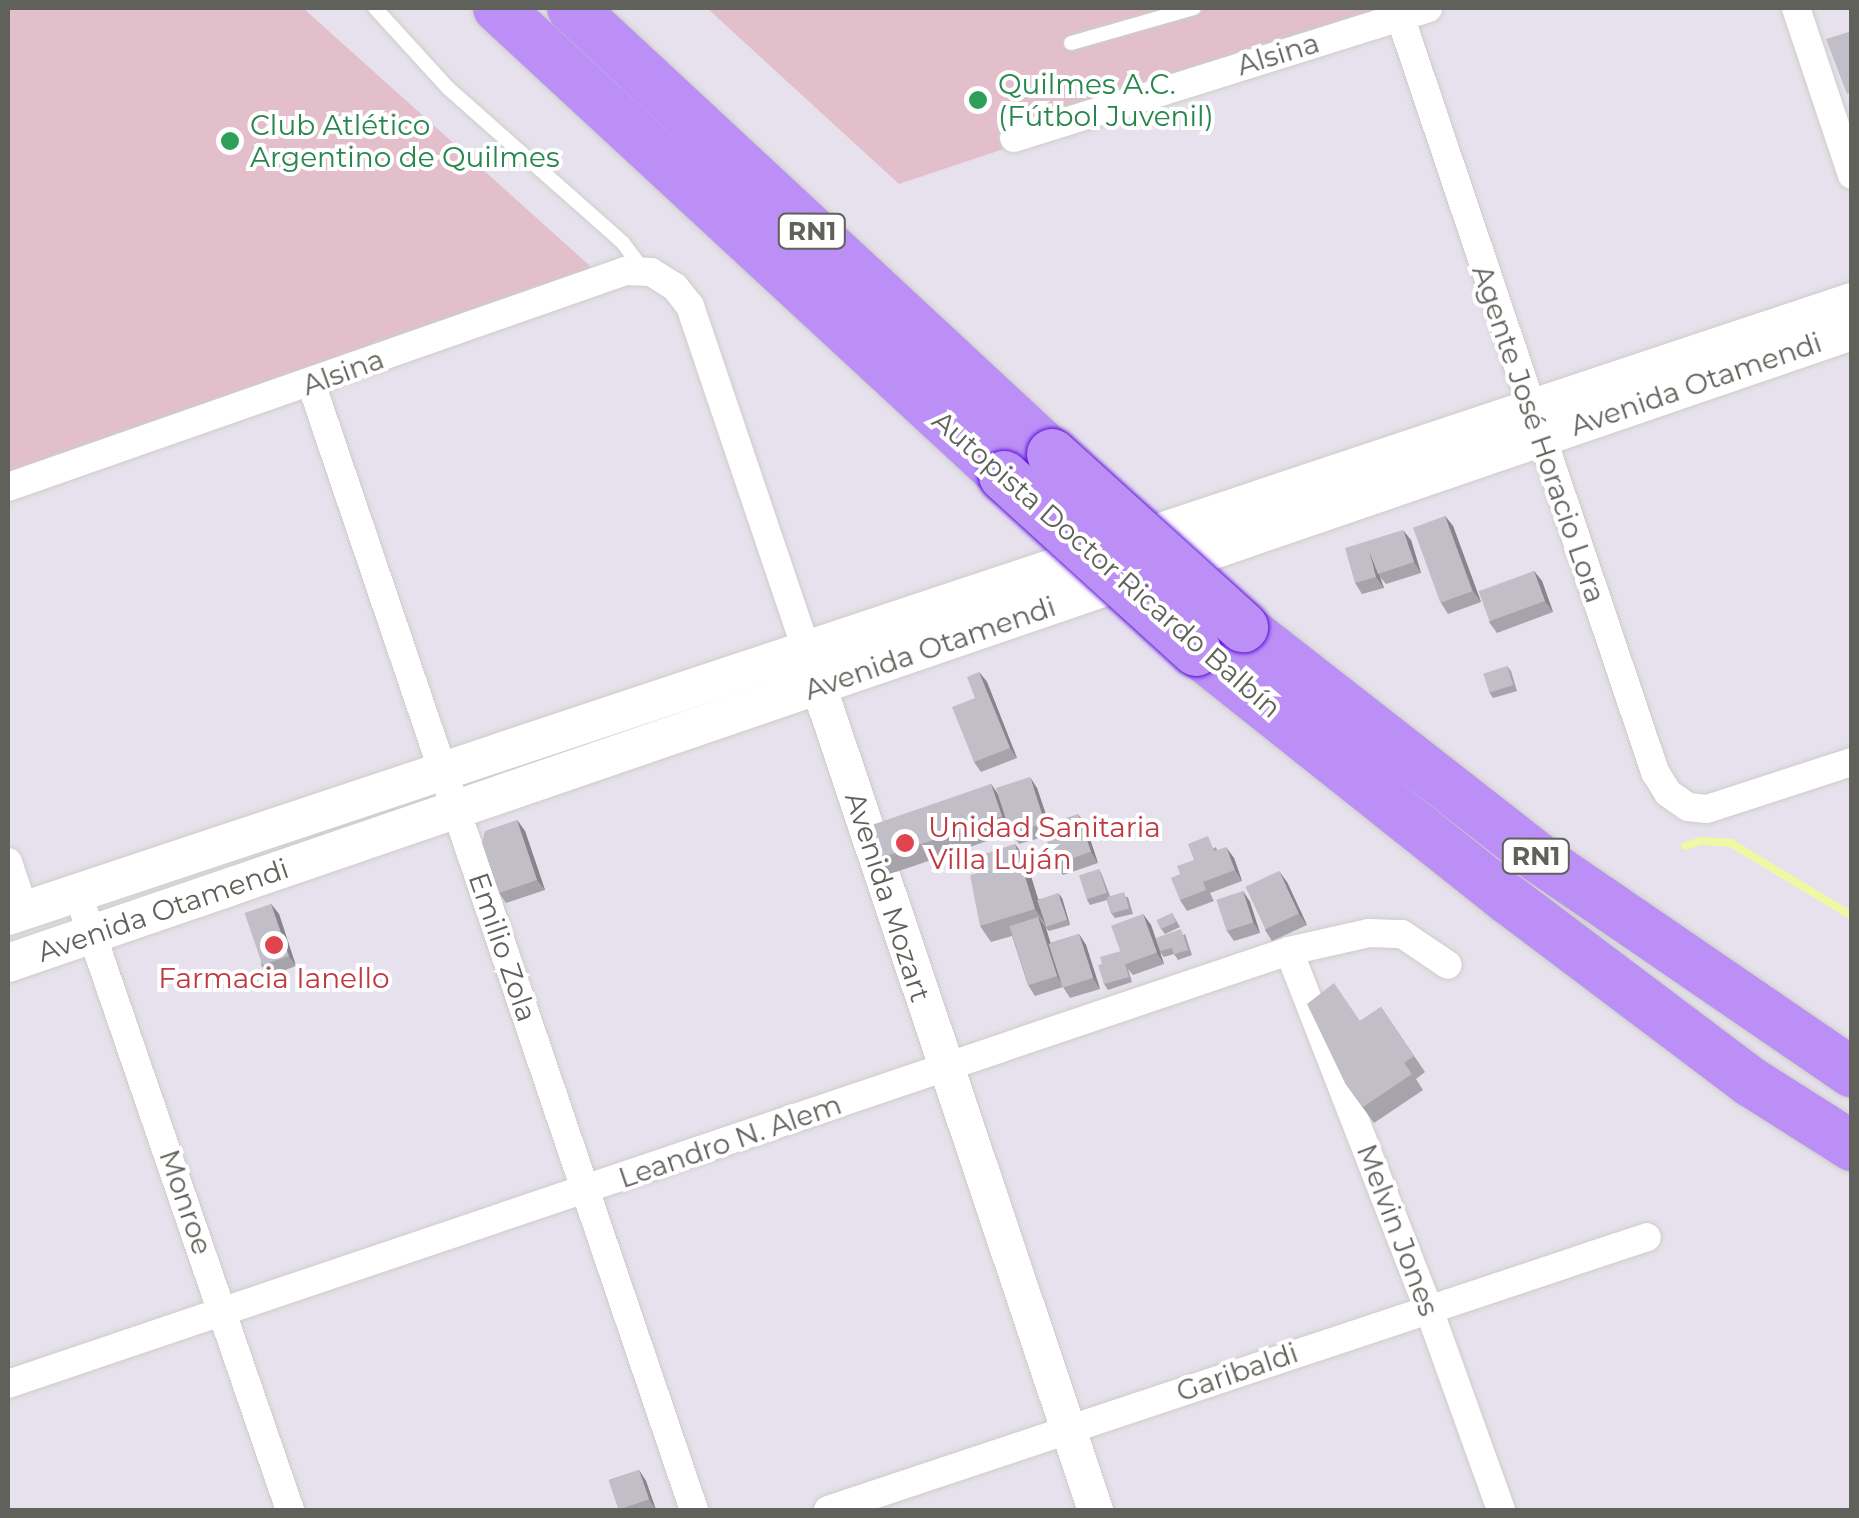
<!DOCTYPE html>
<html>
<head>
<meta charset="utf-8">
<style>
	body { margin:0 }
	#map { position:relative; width:1859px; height:1518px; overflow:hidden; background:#e6e1ec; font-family:Montserrat,sans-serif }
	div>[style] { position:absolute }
	.green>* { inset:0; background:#e2bfca }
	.stream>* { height:8px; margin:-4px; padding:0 4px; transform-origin:4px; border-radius:4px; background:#eff9a4 }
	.roads { filter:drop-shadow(0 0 2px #cccec8) drop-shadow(0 0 2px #cccec8) }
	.service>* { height:14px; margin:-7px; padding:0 7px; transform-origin:7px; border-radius:7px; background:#fff }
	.minor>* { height:28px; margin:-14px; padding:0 14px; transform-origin:14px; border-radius:14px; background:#fff }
	.tertiary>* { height:35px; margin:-17.5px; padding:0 17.5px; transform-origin:17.5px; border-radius:17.5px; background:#fff }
	.secondary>* { height:38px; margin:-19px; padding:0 19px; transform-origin:19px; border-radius:19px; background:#fff }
	.motorway>* { height:50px; margin:-25px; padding:0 25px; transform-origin:25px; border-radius:25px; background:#bb8ff5 }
	.bridges { filter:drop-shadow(0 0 2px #5c0fdd) drop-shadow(0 0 2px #5c0fdd) }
	.motorway-bridge>* { height:50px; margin:-25px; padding:0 25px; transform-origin:25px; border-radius:25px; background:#bb8ff5 }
	.wall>* { inset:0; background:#a6a3ab }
	.shaded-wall>* { inset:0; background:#87858b }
	.building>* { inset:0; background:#c1bec7; transform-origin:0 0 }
	.dots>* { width:28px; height:28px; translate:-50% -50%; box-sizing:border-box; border:5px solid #fff; border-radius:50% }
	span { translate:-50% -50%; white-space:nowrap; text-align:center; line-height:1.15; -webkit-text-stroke:8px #fff; paint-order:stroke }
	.shield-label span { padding:2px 8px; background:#fff; border:2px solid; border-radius:8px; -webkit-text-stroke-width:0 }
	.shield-label { font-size:25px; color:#5f615a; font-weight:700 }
	.street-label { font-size:28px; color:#5f615a }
	.leisure-label { font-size:28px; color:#27864d }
	.left { translate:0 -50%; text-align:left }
	.health-label { font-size:28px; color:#be3a42 }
	.frame { position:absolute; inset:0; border:10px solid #5f615a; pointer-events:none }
</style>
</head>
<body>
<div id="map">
	<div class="green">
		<i style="clip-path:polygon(8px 8px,303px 8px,600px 275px,8px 476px)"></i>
		<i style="clip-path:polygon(707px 8px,1426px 8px,899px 184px)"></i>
	</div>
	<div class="stream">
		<i style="left:1685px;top:846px;width:17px;rotate:-17deg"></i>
		<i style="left:1701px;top:841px;width:30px;rotate:4deg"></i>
		<i style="left:1731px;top:843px;width:141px;rotate:31.1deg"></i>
	</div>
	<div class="roads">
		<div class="service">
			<i style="left:375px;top:8px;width:108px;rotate:47.6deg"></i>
			<i style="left:448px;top:88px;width:234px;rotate:41.5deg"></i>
			<i style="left:623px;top:243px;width:35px;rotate:53deg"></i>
			<i style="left:1071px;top:43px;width:128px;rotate:-15.9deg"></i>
		</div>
		<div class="minor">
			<i style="left:1796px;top:8px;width:176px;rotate:71.5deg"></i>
			<i style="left:1400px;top:16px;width:798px;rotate:71.36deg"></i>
			<i style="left:1655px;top:772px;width:25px;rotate:58deg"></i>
			<i style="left:1668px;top:793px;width:24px;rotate:35deg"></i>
			<i style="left:1688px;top:807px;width:19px;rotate:6deg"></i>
			<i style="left:1707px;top:809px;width:152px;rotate:-18deg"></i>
			<i style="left:1014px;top:138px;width:434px;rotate:-17.4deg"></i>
			<i style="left:311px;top:383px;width:1190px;rotate:71.23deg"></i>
			<i style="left:8px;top:487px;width:654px;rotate:-19.29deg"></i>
			<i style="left:625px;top:271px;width:26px;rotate:2deg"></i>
			<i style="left:651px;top:272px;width:28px;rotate:32deg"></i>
			<i style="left:675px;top:287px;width:24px;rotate:52deg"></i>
			<i style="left:690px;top:306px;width:365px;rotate:71.3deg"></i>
			<i style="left:8px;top:862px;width:51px;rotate:71.6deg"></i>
			<i style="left:78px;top:894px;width:651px;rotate:71.01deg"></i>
			<i style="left:1289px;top:951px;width:382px;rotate:68.7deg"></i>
			<i style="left:1428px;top:1307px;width:216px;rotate:70.2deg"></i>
			<i style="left:8px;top:1384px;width:1352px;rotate:-18.68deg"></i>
			<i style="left:1289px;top:951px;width:82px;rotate:-12.7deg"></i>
			<i style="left:1369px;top:933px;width:33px;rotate:2deg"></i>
			<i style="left:1402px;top:934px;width:55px;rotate:34deg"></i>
			<i style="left:828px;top:1510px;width:863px;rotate:-18.43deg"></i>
		</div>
		<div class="tertiary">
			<i style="left:809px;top:658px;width:899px;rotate:71.44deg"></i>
		</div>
		<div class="secondary">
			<i style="left:8px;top:916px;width:1944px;rotate:-18.42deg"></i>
			<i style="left:8px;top:963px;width:1949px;rotate:-18.92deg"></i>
		</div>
		<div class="motorway">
			<i style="left:498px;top:8px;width:689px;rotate:42.77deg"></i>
			<i style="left:572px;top:8px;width:655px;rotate:42.9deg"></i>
			<i style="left:1243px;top:627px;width:377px;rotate:38deg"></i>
			<i style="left:1540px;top:859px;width:378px;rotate:34.4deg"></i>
			<i style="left:1196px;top:651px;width:399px;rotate:38.5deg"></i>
			<i style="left:1508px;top:899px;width:304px;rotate:37deg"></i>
			<i style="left:1751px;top:1082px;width:120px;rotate:32.4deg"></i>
		</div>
	</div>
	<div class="bridges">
		<div class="motorway-bridge">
			<i style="left:1052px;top:454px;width:258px;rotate:42.2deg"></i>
			<i style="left:1004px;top:476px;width:260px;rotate:42.3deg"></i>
		</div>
	</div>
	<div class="wall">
		<i style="clip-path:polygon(1445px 516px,1453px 526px,1481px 602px,1448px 614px,1441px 603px)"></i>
		<i style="clip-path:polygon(1411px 540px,1421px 573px,1386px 584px,1380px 577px,1384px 588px,1362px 594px,1355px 583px)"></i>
		<i style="clip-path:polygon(1534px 571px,1542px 581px,1553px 612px,1497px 633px,1489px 622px)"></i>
		<i style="clip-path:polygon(1507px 666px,1511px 671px,1517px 691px,1493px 698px,1489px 692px)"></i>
		<i style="clip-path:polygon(979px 672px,987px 682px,1017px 758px,981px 772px,974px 762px,975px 698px)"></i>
		<i style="clip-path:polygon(991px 784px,998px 795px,1037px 788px,1049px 823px,1085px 824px,1098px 863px,1063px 875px,1055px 864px,1046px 836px,1019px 844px,1011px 833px,887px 875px,876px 859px)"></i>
		<i style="clip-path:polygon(517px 820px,525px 831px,545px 890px,506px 903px,499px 893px)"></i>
		<i style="clip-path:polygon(1015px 844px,1026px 860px,1038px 899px,1062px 898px,1070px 925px,1049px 931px,1044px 926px,1050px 943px,1079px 934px,1086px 945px,1100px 989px,1070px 998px,1063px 987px,1035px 996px,1028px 985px,1012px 936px,991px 942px,980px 926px,989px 870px)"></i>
		<i style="clip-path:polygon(1216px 847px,1217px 850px,1234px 858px,1242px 881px,1210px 893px,1214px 901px,1187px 911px,1180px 900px,1194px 860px)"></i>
		<i style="clip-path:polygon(1099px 869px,1102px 875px,1110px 896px,1128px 897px,1133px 914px,1115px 918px,1111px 913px,1107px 900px,1090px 905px,1087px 900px)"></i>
		<i style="clip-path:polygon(1287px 882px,1307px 925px,1272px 941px,1265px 930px)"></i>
		<i style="clip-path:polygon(1243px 891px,1250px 902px,1260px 933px,1234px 941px,1227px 931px)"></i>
		<i style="clip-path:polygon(271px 904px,279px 914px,296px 966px,269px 976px,261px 965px)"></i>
		<i style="clip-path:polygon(1172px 913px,1180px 927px,1165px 934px,1161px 929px)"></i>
		<i style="clip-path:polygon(1143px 914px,1151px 925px,1159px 947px,1185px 934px,1192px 955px,1178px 960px,1174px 954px,1164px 957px,1160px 952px,1164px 964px,1133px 975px,1128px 969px,1132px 982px,1108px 990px,1104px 984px,1102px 964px,1121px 951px)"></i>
		<i style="clip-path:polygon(1381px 1007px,1425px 1072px,1416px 1079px,1423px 1090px,1374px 1123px,1345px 1083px,1360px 1021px)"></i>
		<i style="clip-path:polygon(639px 1470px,646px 1481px,656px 1510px,619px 1510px,609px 1480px)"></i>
	</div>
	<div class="shaded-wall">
		<i style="clip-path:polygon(1445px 516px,1453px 526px,1481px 602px,1473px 591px)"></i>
		<i style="clip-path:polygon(1403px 530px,1411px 540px,1421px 573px,1414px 562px)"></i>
		<i style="clip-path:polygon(1368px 548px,1380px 577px,1384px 588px,1376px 577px)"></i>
		<i style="clip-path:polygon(1534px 571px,1542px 581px,1553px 612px,1545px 601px)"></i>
		<i style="clip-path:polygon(979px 672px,987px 682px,1017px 758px,1010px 748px)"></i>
		<i style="clip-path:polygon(1030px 777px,1037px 788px,1052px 833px,1045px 823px)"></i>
		<i style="clip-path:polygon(991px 784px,1002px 800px,1013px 832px,1002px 816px)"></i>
		<i style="clip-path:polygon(1078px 814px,1085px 824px,1098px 863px,1091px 852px)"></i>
		<i style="clip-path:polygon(517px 820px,525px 831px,545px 890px,537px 880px)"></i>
		<i style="clip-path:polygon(1015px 844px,1026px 860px,1046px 925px,1035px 909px)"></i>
		<i style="clip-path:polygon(1226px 847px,1234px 858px,1242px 881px,1235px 870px)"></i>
		<i style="clip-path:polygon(1279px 871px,1287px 882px,1307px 925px,1299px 914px)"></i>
		<i style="clip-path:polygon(1243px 891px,1250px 902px,1260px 933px,1253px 922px)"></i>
		<i style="clip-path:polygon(1058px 893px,1062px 898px,1070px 925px,1067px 919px)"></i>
		<i style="clip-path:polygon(271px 904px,279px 914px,296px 966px,289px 956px)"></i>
		<i style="clip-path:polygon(1143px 914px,1151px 925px,1164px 964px,1157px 953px)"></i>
		<i style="clip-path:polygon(1038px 917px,1046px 928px,1064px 987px,1057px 976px)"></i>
		<i style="clip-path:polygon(1079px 934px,1086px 945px,1100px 989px,1093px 978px)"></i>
		<i style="clip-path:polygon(639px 1470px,646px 1481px,656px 1510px,649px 1499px)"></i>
	</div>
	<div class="building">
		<i style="clip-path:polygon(1852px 31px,1852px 92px,1847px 94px,1826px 39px)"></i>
		<i style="left:1445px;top:516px;width:80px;height:34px;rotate:70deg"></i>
		<i style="clip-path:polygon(1403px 530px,1414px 562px,1378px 574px,1368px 548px,1376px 577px,1355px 583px,1345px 548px)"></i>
		<i style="left:1534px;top:571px;width:32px;height:59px;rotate:70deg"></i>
		<i style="left:1507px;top:666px;width:20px;height:25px;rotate:72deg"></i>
		<i style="clip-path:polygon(979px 672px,1010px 748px,974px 762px,952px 707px,975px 698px,967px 677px)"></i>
		<i style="left:1030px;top:777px;width:48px;height:36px;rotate:72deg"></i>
		<i style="left:991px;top:784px;width:34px;height:133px;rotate:71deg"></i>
		<i style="left:1078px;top:814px;width:40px;height:38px;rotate:71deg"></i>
		<i style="clip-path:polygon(517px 820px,537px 880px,499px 893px,482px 843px,485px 831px)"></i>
		<i style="clip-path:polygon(1208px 836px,1214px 851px,1226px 847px,1235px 870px,1203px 882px,1206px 890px,1180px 900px,1171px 878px,1180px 874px,1177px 866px,1194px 860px,1188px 844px)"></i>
		<i style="clip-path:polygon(1015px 844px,1035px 909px,980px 926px,970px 875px,989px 870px,984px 854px)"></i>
		<i style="left:1099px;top:869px;width:25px;height:21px;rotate:72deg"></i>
		<i style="left:1279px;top:871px;width:47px;height:37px;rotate:65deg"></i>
		<i style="left:1243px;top:891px;width:33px;height:28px;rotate:72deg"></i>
		<i style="left:1124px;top:892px;width:17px;height:18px;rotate:73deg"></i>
		<i style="left:1058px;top:893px;width:28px;height:22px;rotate:71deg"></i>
		<i style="left:271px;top:904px;width:55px;height:28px;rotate:71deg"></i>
		<i style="left:1172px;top:913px;width:10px;height:17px;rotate:66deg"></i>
		<i style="left:1143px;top:914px;width:41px;height:34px;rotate:70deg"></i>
		<i style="left:1038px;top:917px;width:62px;height:30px;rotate:72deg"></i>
		<i style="clip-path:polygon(1181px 929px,1188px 950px,1174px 954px,1172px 948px,1160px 951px,1156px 938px)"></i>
		<i style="left:1079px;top:934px;width:46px;height:32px;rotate:72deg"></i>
		<i style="clip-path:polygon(1121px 951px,1129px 977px,1104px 984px,1098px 965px,1102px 964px,1100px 957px)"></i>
		<i style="clip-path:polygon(1334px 983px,1360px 1021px,1381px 1007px,1414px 1056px,1404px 1063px,1412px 1074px,1363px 1107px,1345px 1083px,1307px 1004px)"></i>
		<i style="left:639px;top:1470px;width:31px;height:32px;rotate:71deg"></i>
	</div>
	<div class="dots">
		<i style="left:978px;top:100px;background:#2e9e5b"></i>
		<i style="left:230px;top:141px;background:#2e9e5b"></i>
		<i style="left:905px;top:843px;background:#e0444e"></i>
		<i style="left:274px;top:945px;background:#e0444e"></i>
	</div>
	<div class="shield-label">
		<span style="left:812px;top:231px">RN1</span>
		<span style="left:1536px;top:856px">RN1</span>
	</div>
	<div class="street-label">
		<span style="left:1278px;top:54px;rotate:-17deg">Alsina</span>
		<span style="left:343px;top:372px;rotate:-20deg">Alsina</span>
		<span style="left:1696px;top:384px;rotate:-19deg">Avenida Otamendi</span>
		<span style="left:1539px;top:434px;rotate:71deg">Agente José Horacio Lora</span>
		<span style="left:1107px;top:564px;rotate:41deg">Autopista Doctor Ricardo Balbín</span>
		<span style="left:930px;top:648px;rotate:-19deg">Avenida Otamendi</span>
		<span style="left:888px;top:897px;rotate:72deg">Avenida Mozart</span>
		<span style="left:163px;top:910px;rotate:-19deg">Avenida Otamendi</span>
		<span style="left:503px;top:947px;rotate:71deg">Emilio Zola</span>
		<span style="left:730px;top:1141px;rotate:-19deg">Leandro N. Alem</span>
		<span style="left:186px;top:1202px;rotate:71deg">Monroe</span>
		<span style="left:1398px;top:1230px;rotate:69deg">Melvin Jones</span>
		<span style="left:1237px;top:1372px;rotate:-19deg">Garibaldi</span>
	</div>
	<div class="leisure-label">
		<span class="left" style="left:998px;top:100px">Quilmes A.C.<br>(Fútbol Juvenil)</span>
		<span class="left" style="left:250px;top:141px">Club Atlético<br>Argentino de Quilmes</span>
	</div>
	<div class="health-label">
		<span class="left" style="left:928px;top:843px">Unidad Sanitaria<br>Villa Luján</span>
		<span style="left:274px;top:978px">Farmacia Ianello</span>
	</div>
	<div class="frame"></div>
</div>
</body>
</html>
